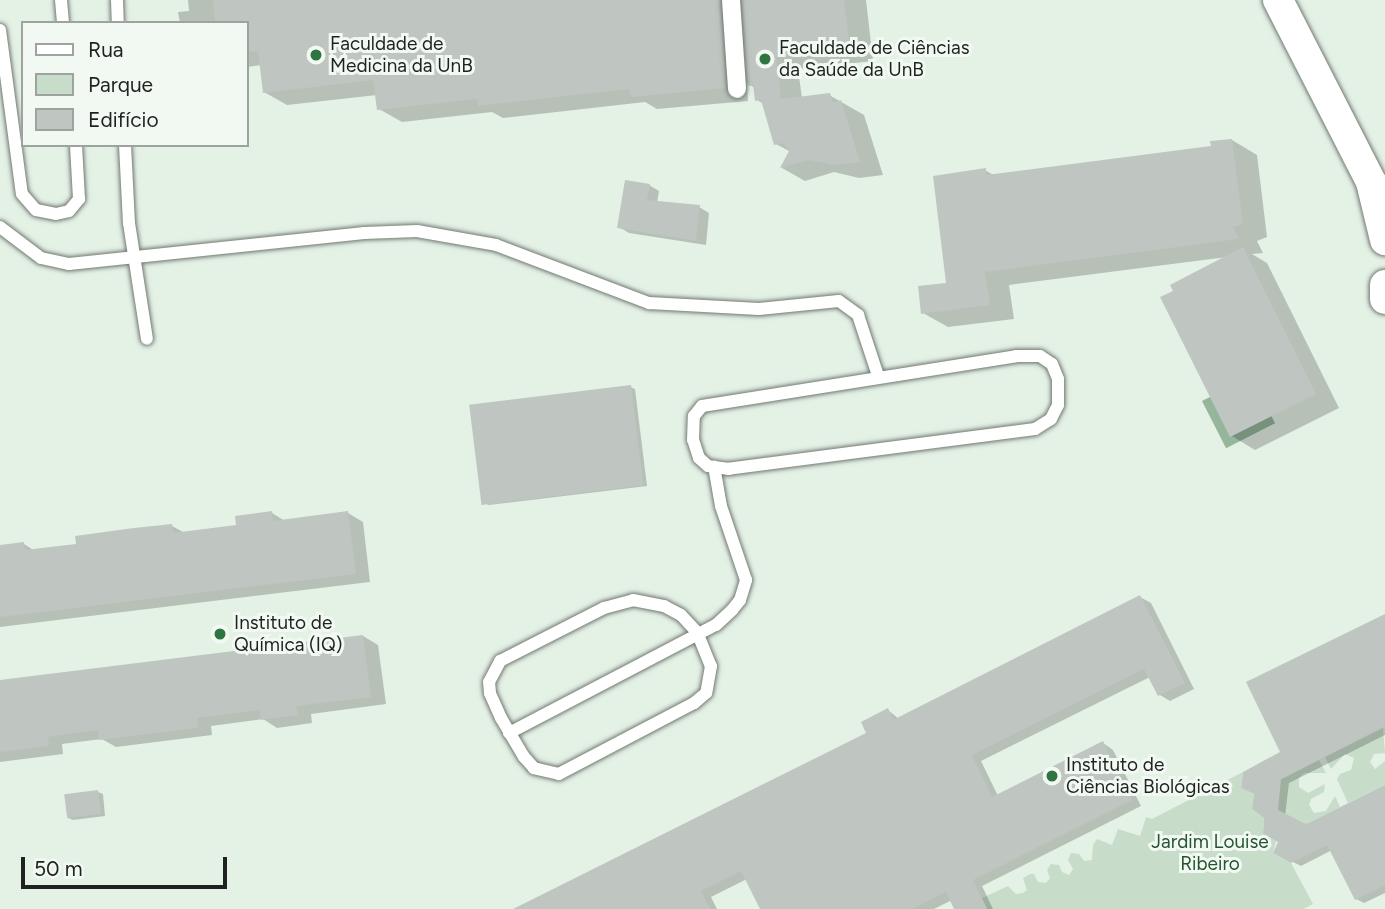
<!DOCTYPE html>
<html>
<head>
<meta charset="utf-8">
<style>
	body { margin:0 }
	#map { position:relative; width:1385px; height:909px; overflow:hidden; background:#f2f9f3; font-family:Figtree,sans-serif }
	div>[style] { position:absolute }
	.built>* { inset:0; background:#e4f1e5 }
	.green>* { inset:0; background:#c7ddca }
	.water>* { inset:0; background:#96b69b; transform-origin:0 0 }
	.shadow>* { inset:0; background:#0003 }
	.building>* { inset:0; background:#bfc5c0; transform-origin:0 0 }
	.roads { filter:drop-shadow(0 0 2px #727973) drop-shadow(0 0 2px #727973) }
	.service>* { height:12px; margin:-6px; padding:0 6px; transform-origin:6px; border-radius:6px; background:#fff }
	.pedestrian>* { height:18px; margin:-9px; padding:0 9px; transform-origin:9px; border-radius:9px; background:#fff }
	.tertiary>* { height:30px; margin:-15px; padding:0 15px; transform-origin:15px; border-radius:15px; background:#fff }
	.dots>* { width:19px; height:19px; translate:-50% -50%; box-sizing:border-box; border:4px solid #f2f9f3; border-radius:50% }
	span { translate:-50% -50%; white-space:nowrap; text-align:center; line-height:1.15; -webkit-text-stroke:6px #f2f9f3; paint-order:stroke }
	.poi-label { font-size:19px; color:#1f2220 }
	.left { translate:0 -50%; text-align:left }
	.park-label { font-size:19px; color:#255530 }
	.legend { position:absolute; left:21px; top:21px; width:228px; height:126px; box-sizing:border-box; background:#f2f9f3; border:2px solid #9ea39f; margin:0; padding:9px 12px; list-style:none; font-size:21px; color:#1f2220 }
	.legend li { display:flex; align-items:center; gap:14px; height:35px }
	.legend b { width:35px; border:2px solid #9ea39f }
	.scale { position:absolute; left:21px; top:857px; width:206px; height:32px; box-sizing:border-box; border:4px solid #1f2220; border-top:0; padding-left:9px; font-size:21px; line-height:24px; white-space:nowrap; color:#1f2220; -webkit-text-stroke:5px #f2f9f3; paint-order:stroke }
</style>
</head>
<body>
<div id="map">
	<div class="built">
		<i style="clip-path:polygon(evenodd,0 0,1385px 0,1385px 909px,0 909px,0 0,23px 23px,247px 23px,247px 145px,23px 145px,23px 23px)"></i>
	</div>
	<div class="green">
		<i style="clip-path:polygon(1383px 728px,1385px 753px,1374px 754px,1370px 762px,1375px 769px,1385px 761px,1385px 785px,1348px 803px,1337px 779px,1340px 774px,1351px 770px,1354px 758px,1345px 754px,1331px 769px,1325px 757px)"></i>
		<i style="clip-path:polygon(1319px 760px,1326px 773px,1304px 773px,1299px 778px,1299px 787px,1308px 793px,1325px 784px,1324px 792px,1311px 799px,1309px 805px,1314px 813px,1326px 811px,1335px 796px,1340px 807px,1290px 832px,1266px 787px)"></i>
		<i style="clip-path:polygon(1243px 772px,1241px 788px,1254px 794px,1252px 809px,1264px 818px,1263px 834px,1276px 841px,1273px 853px,1291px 863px,1313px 904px,1303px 909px,987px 909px,982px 898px,1008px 886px,1016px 894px,1023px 893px,1027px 890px,1023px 878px,1030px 874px,1034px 874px,1038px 882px,1046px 883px,1050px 878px,1047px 870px,1051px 864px,1059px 865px,1062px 872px,1069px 875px,1073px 869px,1068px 860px,1071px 853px,1079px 854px,1084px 861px,1092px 860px,1093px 845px,1097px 839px,1112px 845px,1118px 829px,1140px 836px,1146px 817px,1152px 819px)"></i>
	</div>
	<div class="water">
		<i style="left:1251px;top:376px;width:53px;height:55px;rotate:63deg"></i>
	</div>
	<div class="shadow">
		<i style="clip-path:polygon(188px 0,866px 0,873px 61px,798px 69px,802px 98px,829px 95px,864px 115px,883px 175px,859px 178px,834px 172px,805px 181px,782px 168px,791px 152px,776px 144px,764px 104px,757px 100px,755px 88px,747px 83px,748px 101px,657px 109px,645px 102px,503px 118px,492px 112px,402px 122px,379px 109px,377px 95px,287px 105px,264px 92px,261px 65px,247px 67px,247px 23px,180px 23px,178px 12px,189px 11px)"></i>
		<i style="clip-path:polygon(1232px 140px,1257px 155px,1267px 237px,1257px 241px,1263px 253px,1252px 254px,1267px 263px,1339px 408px,1255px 450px,1232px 436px,1227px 257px,1009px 285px,1014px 319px,948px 327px,923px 313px,948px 284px,985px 170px,995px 176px,1213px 148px)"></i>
		<i style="clip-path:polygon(649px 185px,659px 191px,657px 203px,699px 207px,709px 213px,706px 245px,629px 233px,619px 227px)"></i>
		<i style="clip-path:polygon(630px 387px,635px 389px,647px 486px,489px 505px,484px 503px)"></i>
		<i style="clip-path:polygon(272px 513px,285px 521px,348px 513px,363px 522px,370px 582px,0 627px,0 547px,24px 544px,35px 551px,78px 546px,172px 526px,185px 533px,238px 527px)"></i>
		<i style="clip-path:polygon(1140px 597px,1151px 603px,1194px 689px,1170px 701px,1160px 695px,1150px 677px,981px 761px,998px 796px,1103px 743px,1113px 750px,1141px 806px,982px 886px,993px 909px,956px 909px,952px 900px,934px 909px,762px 909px,747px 879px,711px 897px,717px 909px,517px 909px,869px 734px,888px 710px,899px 719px)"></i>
		<i style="clip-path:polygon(1385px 615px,1385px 735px,1289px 783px,1285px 816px,1306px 826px,1385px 787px,1385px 893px,1364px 903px,1356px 899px,1332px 850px,1301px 866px,1275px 853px,1280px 842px,1265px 833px,1282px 753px)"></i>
		<i style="clip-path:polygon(363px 636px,378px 645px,386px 704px,311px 714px,312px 723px,277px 728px,263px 719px,211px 726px,212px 735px,116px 747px,102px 739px,62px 744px,63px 754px,0 762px,0 682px)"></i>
		<i style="clip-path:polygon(98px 792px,103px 794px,105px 816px,73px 820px,68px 818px)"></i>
	</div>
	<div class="building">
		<i style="clip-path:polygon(213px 0,720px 0,726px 88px,632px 97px,628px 89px,478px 106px,477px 99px,377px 110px,373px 80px,263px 93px,258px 51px,247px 52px,247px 23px,215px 23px)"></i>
		<i style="clip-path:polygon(742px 0,844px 0,850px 48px,776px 57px,781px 99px,830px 93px,833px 103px,841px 100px,860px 162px,834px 165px,809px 160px,780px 168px,789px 151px,783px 143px,774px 145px,761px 100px,755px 101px,753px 85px,748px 86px)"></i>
		<i style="clip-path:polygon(1232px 139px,1243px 224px,1233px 227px,1239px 239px,985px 272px,990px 305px,921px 314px,918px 286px,946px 283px,933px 176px,986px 168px,986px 175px,1211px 146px,1210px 141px)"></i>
		<i style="clip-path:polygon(625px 180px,650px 184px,647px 200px,700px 205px,696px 241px,617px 228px)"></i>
		<i style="clip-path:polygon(1243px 247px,1316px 394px,1230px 437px,1160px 297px,1173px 291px,1170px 285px)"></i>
		<i style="left:631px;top:385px;width:101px;height:163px;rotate:83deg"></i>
		<i style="clip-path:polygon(272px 511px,273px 521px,348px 511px,356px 574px,0 617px,0 545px,24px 542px,25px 550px,76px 544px,75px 536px,134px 528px,172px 524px,173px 533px,236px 525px,235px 516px)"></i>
		<i style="clip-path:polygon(1140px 595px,1185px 683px,1158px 696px,1144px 669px,972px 755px,992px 797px,1103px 741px,1132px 800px,973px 880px,987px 909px,954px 909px,946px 892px,912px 909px,760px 909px,741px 871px,701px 891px,710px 909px,513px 909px,866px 733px,861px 722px,888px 708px,893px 720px)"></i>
		<i style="clip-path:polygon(1385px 614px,1385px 726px,1281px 779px,1278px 810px,1306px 824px,1385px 785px,1385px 885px,1355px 900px,1327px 845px,1291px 863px,1273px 853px,1278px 842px,1263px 834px,1264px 818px,1252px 809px,1254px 794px,1241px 788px,1243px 772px,1280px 752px,1246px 682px)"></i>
		<i style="clip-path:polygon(363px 635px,371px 697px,296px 706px,298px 715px,261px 720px,259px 710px,197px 718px,198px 728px,99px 740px,98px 730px,48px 737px,49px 746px,0 752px,0 680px)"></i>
		<i style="left:98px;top:790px;width:24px;height:34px;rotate:83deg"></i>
	</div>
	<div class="roads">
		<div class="service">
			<i style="left:61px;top:0;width:23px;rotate:85deg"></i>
			<i style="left:117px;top:0;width:23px;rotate:88deg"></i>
			<i style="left:0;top:30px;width:165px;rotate:82.4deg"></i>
			<i style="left:22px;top:194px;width:21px;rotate:49deg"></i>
			<i style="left:36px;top:210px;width:20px;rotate:11deg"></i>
			<i style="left:56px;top:214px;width:13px;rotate:-13deg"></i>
			<i style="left:69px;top:211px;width:16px;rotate:-50deg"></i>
			<i style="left:79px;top:199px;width:54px;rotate:-93.2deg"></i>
			<i style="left:125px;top:145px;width:78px;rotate:87.1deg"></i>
			<i style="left:129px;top:223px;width:117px;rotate:81.2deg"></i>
			<i style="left:0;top:227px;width:51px;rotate:37.1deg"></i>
			<i style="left:41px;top:258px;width:29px;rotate:12deg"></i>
			<i style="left:69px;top:264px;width:297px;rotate:-6deg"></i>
			<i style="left:364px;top:233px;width:53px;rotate:-2.2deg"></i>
			<i style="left:417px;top:231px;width:80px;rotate:10deg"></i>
			<i style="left:496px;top:245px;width:164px;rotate:20.8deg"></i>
			<i style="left:649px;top:303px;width:110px;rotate:3.1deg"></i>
			<i style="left:759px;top:309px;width:80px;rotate:-5.7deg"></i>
			<i style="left:839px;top:301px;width:24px;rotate:36deg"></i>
			<i style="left:858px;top:315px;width:64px;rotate:71.8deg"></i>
			<i style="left:1016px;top:356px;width:24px"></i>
			<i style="left:1040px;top:356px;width:14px;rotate:34deg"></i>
			<i style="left:1052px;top:364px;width:16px;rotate:68deg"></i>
			<i style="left:1058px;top:379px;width:26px;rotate:90deg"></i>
			<i style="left:1058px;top:405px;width:16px;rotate:117deg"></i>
			<i style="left:1051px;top:419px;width:19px;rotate:148deg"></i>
			<i style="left:1035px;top:429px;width:309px;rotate:172.6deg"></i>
			<i style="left:729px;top:469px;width:21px;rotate:-172deg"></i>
			<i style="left:708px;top:466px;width:12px;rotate:-138deg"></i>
			<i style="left:699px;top:458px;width:19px;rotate:-108deg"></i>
			<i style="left:693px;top:440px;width:24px;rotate:-88deg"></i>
			<i style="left:694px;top:416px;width:13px;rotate:-51deg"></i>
			<i style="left:702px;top:406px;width:318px;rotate:-9deg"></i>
			<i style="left:633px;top:600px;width:32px;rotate:11deg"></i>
			<i style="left:664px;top:606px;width:19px;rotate:28deg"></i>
			<i style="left:681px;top:615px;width:23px;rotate:47deg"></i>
			<i style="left:697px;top:632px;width:37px;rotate:68deg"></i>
			<i style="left:711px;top:666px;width:27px;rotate:100deg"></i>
			<i style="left:706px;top:693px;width:16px;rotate:140deg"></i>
			<i style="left:694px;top:703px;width:153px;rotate:152.3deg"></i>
			<i style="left:559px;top:774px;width:26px;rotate:-167deg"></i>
			<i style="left:534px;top:768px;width:15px;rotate:-132deg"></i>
			<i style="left:524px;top:757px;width:45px;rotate:-120.5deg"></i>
			<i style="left:501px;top:718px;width:27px;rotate:-114deg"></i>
			<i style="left:490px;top:693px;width:11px;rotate:-95deg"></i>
			<i style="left:489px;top:682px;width:24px;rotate:-62deg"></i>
			<i style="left:500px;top:661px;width:117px;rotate:-27deg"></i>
			<i style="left:604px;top:608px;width:30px;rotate:-15deg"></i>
			<i style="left:509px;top:733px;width:233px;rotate:-27.6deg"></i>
			<i style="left:716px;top:625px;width:22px;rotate:-43deg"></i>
			<i style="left:732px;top:610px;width:13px;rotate:-51deg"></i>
			<i style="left:740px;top:600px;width:21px;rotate:-73deg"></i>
			<i style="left:746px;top:580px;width:78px;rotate:-108.7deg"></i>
			<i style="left:721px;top:506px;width:40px;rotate:-100deg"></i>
		</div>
		<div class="pedestrian">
			<i style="left:731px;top:0;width:89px;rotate:86.1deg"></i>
		</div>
		<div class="tertiary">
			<i style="left:1278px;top:0;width:204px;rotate:62.9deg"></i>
			<i style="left:1371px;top:182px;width:22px;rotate:51deg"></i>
			<i style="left:1371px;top:182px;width:60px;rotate:76.4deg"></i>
			<i style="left:1385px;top:285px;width:14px;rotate:90deg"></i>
		</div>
	</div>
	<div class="dots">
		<i style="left:316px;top:55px;background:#307541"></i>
		<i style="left:765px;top:59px;background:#307541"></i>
		<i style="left:220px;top:634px;background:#307541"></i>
		<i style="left:1052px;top:776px;background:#307541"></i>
	</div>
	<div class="poi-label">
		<span class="left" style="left:330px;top:55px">Faculdade de<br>Medicina da UnB</span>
		<span class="left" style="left:779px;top:59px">Faculdade de Ciências<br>da Saúde da UnB</span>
		<span class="left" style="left:234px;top:634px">Instituto de<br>Química (IQ)</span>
		<span class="left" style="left:1066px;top:776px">Instituto de<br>Ciências Biológicas</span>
	</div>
	<div class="park-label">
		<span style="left:1210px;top:853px">Jardim Louise<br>Ribeiro</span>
	</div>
	<ul class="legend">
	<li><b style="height:9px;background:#fff"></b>Rua</li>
	<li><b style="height:19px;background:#c7ddca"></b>Parque</li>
	<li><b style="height:19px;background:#bfc5c0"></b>Edifício</li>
	</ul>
	<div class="scale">50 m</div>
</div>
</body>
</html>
